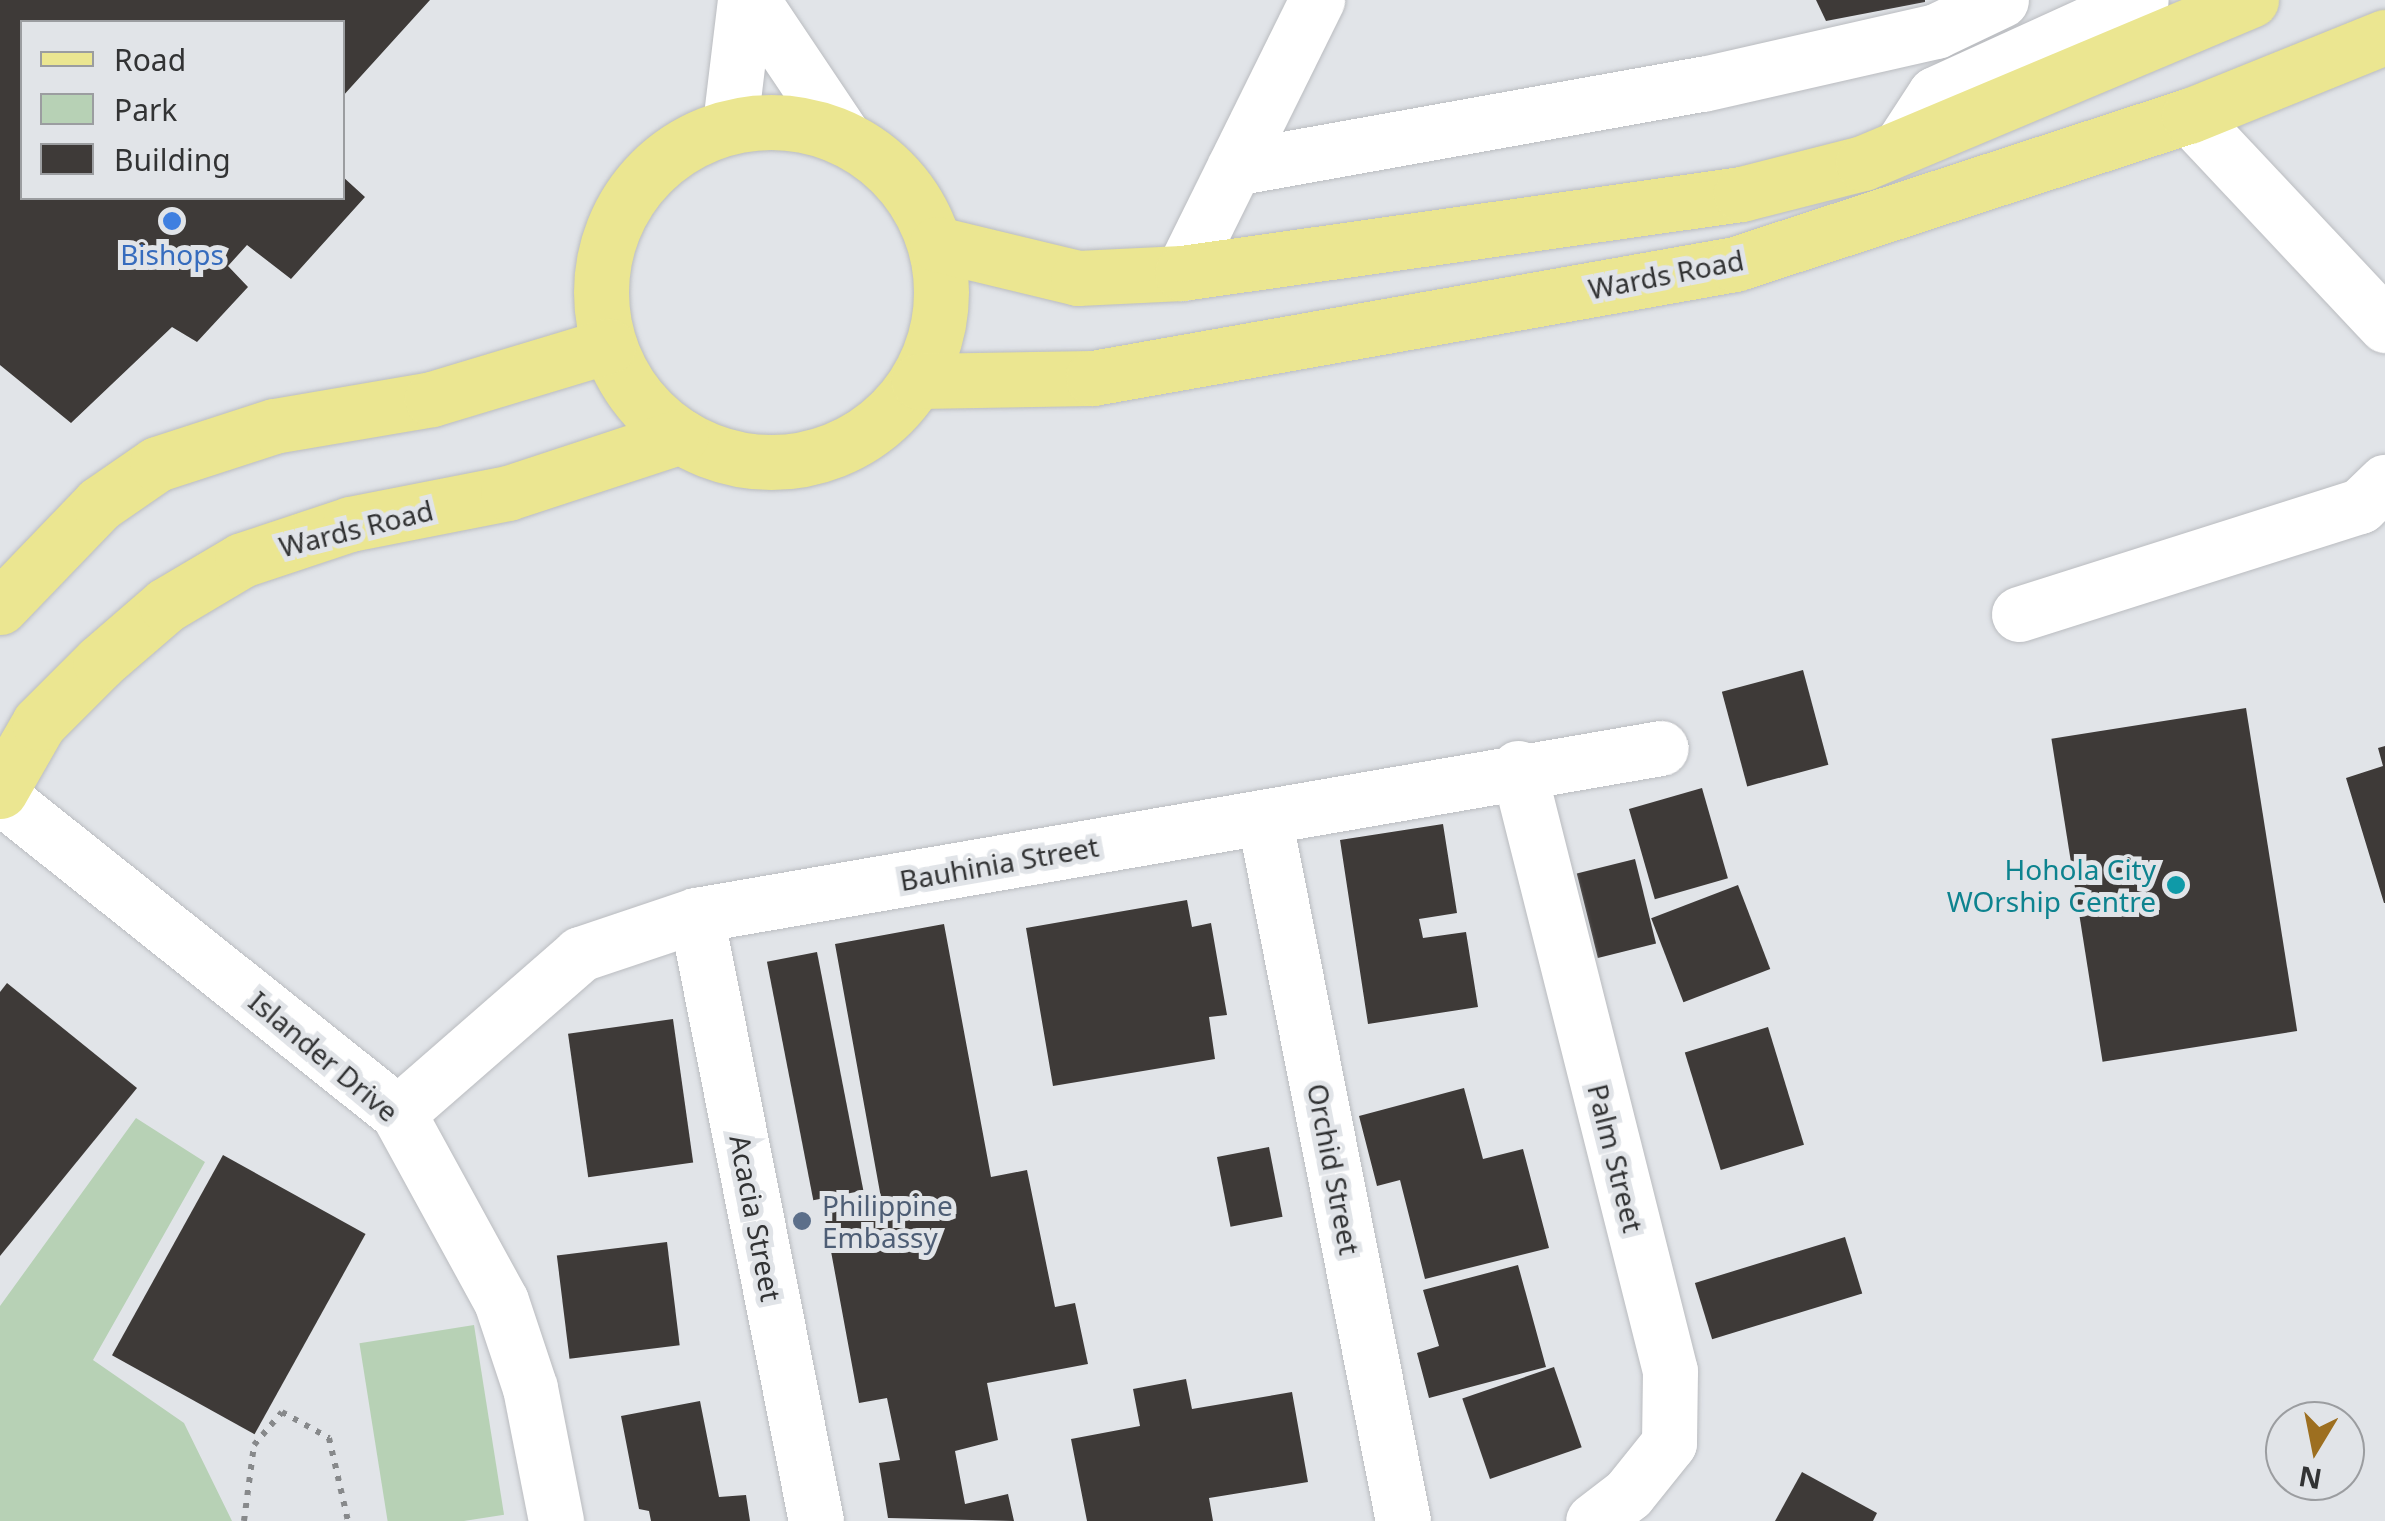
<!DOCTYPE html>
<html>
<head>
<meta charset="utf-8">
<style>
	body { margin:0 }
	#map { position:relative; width:2385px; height:1521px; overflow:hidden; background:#e1e4e8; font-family:"Noto Sans",sans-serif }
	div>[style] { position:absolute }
	.green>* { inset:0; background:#b7d1b5; transform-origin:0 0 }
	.building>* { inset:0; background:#3e3a38; transform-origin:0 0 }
	.path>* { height:6px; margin-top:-3px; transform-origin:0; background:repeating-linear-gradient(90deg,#87898b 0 5px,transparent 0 13px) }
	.roads { filter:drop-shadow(0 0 2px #babcc0) drop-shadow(0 0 2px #babcc0) }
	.minor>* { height:55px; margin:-27.5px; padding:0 27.5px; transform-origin:27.5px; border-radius:27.5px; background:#fff }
	.major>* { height:55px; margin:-27.5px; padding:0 27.5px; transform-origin:27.5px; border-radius:27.5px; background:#ebe691 }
	.major>.ring { margin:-27.5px; padding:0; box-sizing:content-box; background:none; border:55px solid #ebe691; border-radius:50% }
	.dots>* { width:28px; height:28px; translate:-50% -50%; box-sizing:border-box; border:5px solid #e1e4e8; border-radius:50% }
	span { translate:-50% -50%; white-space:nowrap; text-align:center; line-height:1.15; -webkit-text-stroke:10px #e1e4e8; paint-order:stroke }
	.shop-label { font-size:28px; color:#366cbe }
	.street-label { font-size:28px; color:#323334 }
	.culture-label { font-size:28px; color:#0d838f }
	.right { translate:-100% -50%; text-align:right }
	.service-label { font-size:28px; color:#4e5e75 }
	.left { translate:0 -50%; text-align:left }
	.legend { position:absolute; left:20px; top:20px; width:325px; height:180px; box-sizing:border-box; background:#e1e4e8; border:2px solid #9b9da0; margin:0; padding:12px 18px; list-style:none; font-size:30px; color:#323334 }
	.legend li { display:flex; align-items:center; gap:20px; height:50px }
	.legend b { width:50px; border:2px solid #9b9da0 }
	.north { position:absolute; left:2265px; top:1401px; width:100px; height:100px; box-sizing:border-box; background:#e1e4e8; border:2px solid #9b9da0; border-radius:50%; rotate:190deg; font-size:28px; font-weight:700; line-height:40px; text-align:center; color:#323334 }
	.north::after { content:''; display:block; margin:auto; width:35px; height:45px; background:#9d6f20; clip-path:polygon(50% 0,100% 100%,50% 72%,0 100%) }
</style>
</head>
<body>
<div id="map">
	<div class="green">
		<i style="clip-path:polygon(136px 1118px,205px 1162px,93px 1360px,184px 1423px,232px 1521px,0 1521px,0 1306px)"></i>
		<i style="left:474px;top:1325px;width:192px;height:116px;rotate:81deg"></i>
	</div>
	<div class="building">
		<i style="clip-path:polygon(0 0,430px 0,342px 97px,342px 22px,22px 22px,22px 198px,342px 198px,342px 176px,365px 197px,291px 279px,247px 245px,228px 266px,248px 287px,197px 342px,172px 327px,71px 423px,0 365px)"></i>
		<i style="clip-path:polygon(1816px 0,1925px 0,1925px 2px,1826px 21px)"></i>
		<i style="left:1803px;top:670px;width:98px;height:84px;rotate:75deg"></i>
		<i style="left:2246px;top:708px;width:327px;height:197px;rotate:81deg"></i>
		<i style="clip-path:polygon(2385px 746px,2385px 903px,2384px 903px,2346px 778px,2383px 766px,2378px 748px)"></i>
		<i style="left:1702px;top:788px;width:94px;height:76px;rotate:74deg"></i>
		<i style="clip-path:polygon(1443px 824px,1457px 913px,1419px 919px,1423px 938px,1466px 932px,1478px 1007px,1368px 1024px,1340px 840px)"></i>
		<i style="left:1635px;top:859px;width:87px;height:60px;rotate:76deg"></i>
		<i style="left:1738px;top:885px;width:90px;height:93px;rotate:69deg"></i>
		<i style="clip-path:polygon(1187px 900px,1192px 927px,1211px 923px,1227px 1015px,1209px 1017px,1215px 1059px,1053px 1086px,1026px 928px)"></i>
		<i style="clip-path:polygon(944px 924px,991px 1177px,1027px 1170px,1055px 1307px,1075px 1303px,1088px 1364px,987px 1383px,998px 1440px,955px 1451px,965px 1504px,1008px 1494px,1014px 1521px,888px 1518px,879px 1463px,900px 1460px,887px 1398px,859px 1403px,823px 1208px,881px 1198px,835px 944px)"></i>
		<i style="left:817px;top:952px;width:243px;height:51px;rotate:79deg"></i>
		<i style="clip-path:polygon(7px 983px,137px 1088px,0 1256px,0 992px)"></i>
		<i style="left:673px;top:1019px;width:145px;height:106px;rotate:82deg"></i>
		<i style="left:1768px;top:1027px;width:123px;height:87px;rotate:73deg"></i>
		<i style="clip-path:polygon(1464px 1088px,1483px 1159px,1523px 1149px,1549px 1248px,1425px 1279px,1400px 1180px,1377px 1186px,1359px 1116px)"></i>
		<i style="left:1269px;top:1147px;width:71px;height:53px;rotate:79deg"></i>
		<i style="left:223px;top:1155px;width:163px;height:229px;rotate:29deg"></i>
		<i style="left:1845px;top:1237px;width:59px;height:157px;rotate:73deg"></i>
		<i style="left:667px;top:1242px;width:104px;height:111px;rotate:83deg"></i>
		<i style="clip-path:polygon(1518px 1265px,1546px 1367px,1429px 1398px,1417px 1353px,1439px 1346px,1423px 1290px)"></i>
		<i style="left:1554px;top:1367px;width:85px;height:97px;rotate:71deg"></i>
		<i style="clip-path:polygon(1186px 1379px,1192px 1409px,1292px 1392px,1308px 1482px,1209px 1498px,1213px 1521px,1087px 1521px,1071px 1439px,1140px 1426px,1133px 1389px)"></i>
		<i style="clip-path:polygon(700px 1401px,719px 1497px,746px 1495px,750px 1521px,651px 1521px,649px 1511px,639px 1509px,621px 1416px)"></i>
		<i style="clip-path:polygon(1802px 1472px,1877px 1513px,1873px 1521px,1775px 1521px)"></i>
	</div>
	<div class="path">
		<i style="left:244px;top:1521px;width:77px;rotate:-82.5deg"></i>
		<i style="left:254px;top:1445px;width:43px;rotate:-49.7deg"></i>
		<i style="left:282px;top:1412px;width:54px;rotate:29deg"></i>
		<i style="left:329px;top:1438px;width:85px;rotate:77.1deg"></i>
	</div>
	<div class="roads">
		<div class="minor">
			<i style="left:752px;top:0;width:164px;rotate:56.2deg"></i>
			<i style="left:2189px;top:116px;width:287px;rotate:46.8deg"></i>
			<i style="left:730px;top:124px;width:125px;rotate:-83.1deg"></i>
			<i style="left:1901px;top:146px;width:62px;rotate:-56.8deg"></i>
			<i style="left:1935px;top:94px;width:226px;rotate:-24.5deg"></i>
			<i style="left:1234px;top:168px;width:476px;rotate:-10.2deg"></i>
			<i style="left:1703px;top:84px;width:239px;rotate:-12.8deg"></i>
			<i style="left:1936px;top:31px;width:72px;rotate:-25.5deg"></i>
			<i style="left:1182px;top:273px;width:305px;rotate:-63.7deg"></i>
			<i style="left:2019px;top:614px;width:358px;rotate:-17.6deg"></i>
			<i style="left:2360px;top:506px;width:35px;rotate:-44deg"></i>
			<i style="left:1518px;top:768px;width:622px;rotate:75.85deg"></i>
			<i style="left:1670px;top:1371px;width:72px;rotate:90.8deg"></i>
			<i style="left:1669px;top:1443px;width:65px;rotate:128.8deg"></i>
			<i style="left:1628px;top:1494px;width:44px;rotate:142.4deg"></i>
			<i style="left:0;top:796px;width:509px;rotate:38.54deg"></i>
			<i style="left:398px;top:1113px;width:214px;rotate:61.3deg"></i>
			<i style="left:501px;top:1301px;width:92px;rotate:71.6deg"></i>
			<i style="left:530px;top:1388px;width:136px;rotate:78.9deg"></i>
			<i style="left:1264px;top:817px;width:718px;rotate:78.83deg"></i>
			<i style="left:696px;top:915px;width:618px;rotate:78.8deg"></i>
			<i style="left:398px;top:1113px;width:242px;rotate:-41.1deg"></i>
			<i style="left:580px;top:954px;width:122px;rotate:-18.6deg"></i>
			<i style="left:696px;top:915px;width:979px;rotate:-9.82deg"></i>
		</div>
		<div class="major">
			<i class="ring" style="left:601px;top:122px;width:285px;height:285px"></i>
			<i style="left:937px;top:244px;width:145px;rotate:13.6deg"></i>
			<i style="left:1078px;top:278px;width:104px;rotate:-2.8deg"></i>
			<i style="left:1182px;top:273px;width:565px;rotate:-8.04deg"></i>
			<i style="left:1741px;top:194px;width:126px;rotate:-14.3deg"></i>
			<i style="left:1863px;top:163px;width:421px;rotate:-22.8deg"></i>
			<i style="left:918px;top:381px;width:175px;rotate:-1deg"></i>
			<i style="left:1093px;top:378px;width:652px;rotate:-10.07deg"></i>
			<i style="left:1735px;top:264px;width:478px;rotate:-18.1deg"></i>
			<i style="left:2189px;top:116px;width:211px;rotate:-22deg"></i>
			<i style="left:0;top:607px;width:143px;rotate:-46.1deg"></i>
			<i style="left:99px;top:504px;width:70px;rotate:-34.6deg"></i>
			<i style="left:157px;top:464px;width:123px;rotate:-18deg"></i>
			<i style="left:274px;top:426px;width:160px;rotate:-9.7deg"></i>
			<i style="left:432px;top:399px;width:184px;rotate:-16.8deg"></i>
			<i style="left:0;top:791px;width:78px;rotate:-60.2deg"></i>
			<i style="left:39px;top:723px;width:86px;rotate:-45deg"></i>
			<i style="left:100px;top:662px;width:87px;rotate:-40.8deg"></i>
			<i style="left:166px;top:605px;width:88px;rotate:-30.6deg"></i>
			<i style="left:242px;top:560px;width:114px;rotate:-18.4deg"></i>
			<i style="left:350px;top:524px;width:161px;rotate:-11.1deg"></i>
			<i style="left:508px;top:493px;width:182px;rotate:-18.2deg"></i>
		</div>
	</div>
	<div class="dots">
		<i style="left:172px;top:221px;background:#3f7fe0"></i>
		<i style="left:2176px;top:885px;background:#0f9aa8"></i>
		<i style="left:802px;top:1221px;background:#5c6f8a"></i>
	</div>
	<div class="shop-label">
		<span style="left:172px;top:254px">Bishops</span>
	</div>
	<div class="street-label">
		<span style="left:1666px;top:274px;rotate:-11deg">Wards Road</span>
		<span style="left:356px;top:528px;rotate:-14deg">Wards Road</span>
		<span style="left:999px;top:863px;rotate:-10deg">Bauhinia Street</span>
		<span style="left:324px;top:1056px;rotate:40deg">Islander Drive</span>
		<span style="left:1616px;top:1158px;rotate:76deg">Palm Street</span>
		<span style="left:1334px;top:1169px;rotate:79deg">Orchid Street</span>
		<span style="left:756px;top:1218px;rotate:79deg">Acacia Street</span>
	</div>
	<div class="culture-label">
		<span class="right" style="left:2156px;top:885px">Hohola City<br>WOrship Centre</span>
	</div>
	<div class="service-label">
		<span class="left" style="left:822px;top:1221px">Philippine<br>Embassy</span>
	</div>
	<ul class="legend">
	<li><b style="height:12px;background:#ebe691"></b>Road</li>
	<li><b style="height:28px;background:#b7d1b5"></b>Park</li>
	<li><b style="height:28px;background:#3e3a38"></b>Building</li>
	</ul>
	<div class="north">N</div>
</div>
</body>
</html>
